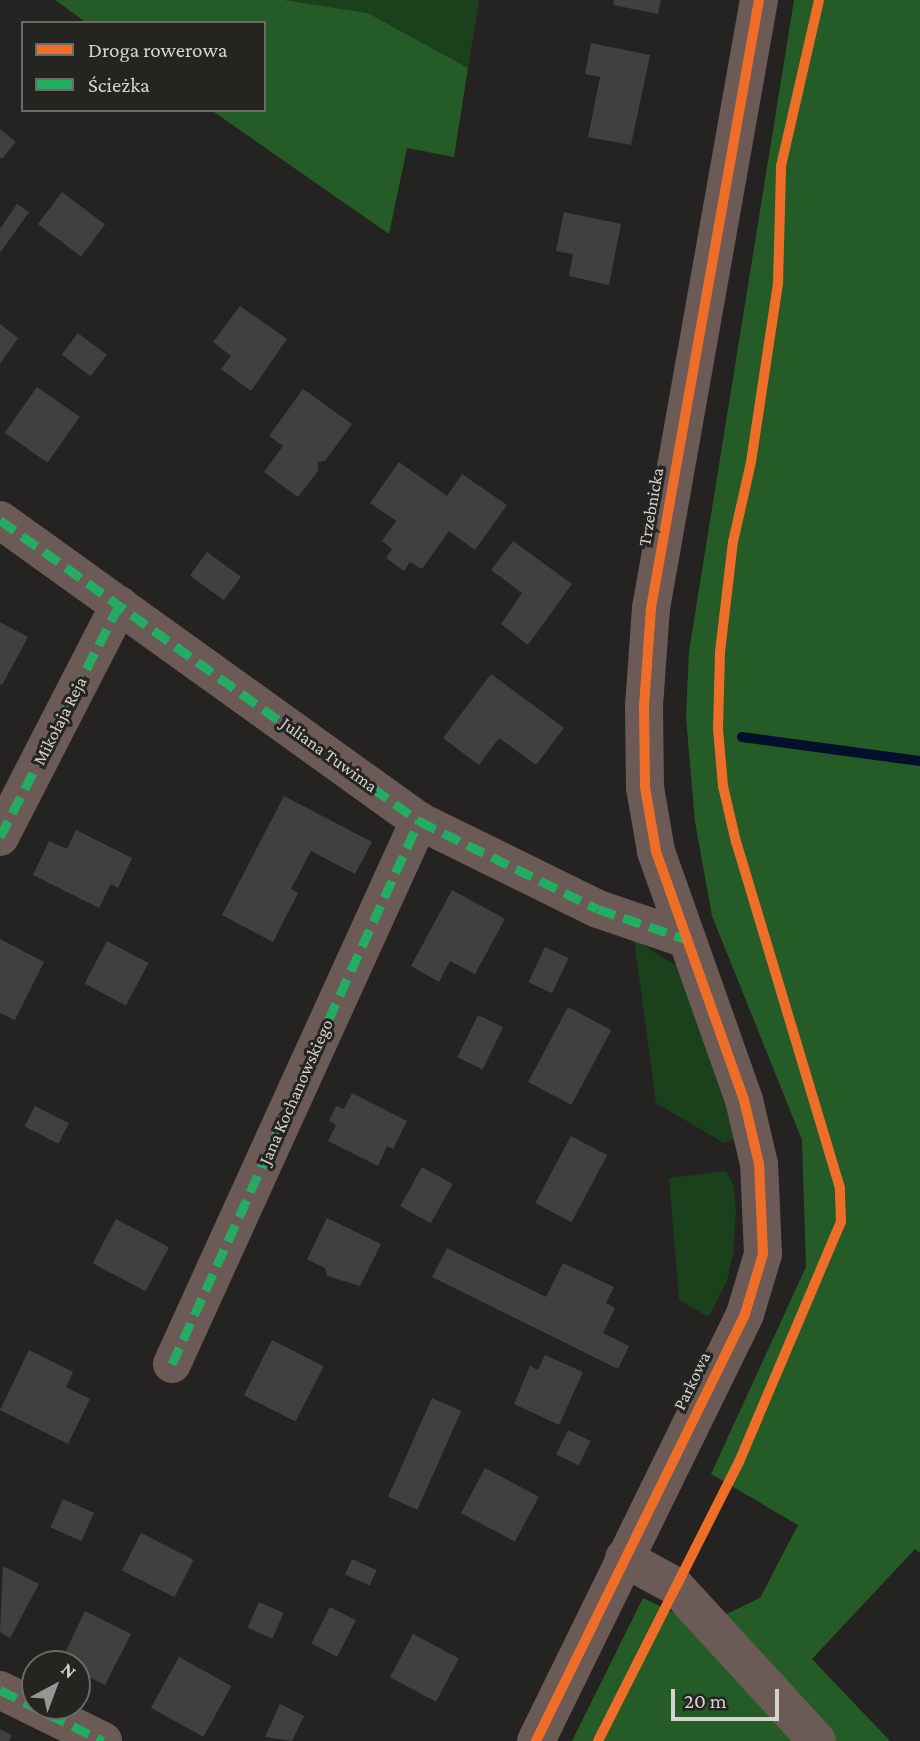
<!DOCTYPE html>
<html>
<head>
<meta charset="utf-8">
<style>
	body { margin:0 }
	#map { position:relative; width:920px; height:1741px; overflow:hidden; background:#242321; font-family:"Crimson Pro",serif }
	div>[style] { position:absolute }
	.green>* { inset:0; background:#1a411b }
	.forest>* { inset:0; background:#255b27 }
	.stream>* { height:10px; margin:-5px; padding:0 5px; transform-origin:5px; border-radius:5px; background:#03102b }
	.building>* { inset:0; background:#41403e; transform-origin:0 0 }
	.minor>* { height:38px; margin:-19px; padding:0 19px; transform-origin:19px; border-radius:19px; background:#6b5a55 }
	.quiet>* { height:9px; margin-top:-4.5px; transform-origin:0; background:repeating-linear-gradient(90deg,#26ab63 0 18px,transparent 0 27px) }
	.cycleway>* { height:10px; margin:-5px; padding:0 5px; transform-origin:5px; border-radius:5px; background:#ee6e29 }
	span { translate:-50% -50%; white-space:nowrap; text-align:center; line-height:1.15; -webkit-text-stroke:6px #252420; paint-order:stroke }
	.street-label { font-size:18px; color:#d4d3d0 }
	.legend { position:absolute; left:21px; top:21px; width:245px; height:91px; box-sizing:border-box; background:#252420; border:2px solid #6b6a66; margin:0; padding:9px 12px; list-style:none; font-size:21px; color:#d4d3d0 }
	.legend li { display:flex; align-items:center; gap:14px; height:35px }
	.legend b { width:35px; border:2px solid #6b6a66 }
	.north { position:absolute; left:21px; top:1650px; width:70px; height:70px; box-sizing:border-box; background:#252420; border:2px solid #6b6a66; border-radius:50%; rotate:41deg; font-size:19px; font-weight:700; line-height:28px; text-align:center; color:#d4d3d0 }
	.north::after { content:''; display:block; margin:auto; width:24px; height:32px; background:#969593; clip-path:polygon(50% 0,100% 100%,50% 72%,0 100%) }
	.scale { position:absolute; left:671px; top:1689px; width:108px; height:32px; box-sizing:border-box; border:4px solid #d4d3d0; border-top:0; padding-left:9px; font-size:21px; line-height:24px; white-space:nowrap; color:#d4d3d0; -webkit-text-stroke:5px #252420; paint-order:stroke }
</style>
</head>
<body>
<div id="map">
	<div class="green">
		<i style="clip-path:polygon(284px 0,479px 0,468px 68px,368px 13px)"></i>
		<i style="clip-path:polygon(634px 939px,678px 967px,737px 1138px,724px 1143px,656px 1103px)"></i>
		<i style="clip-path:polygon(726px 1171px,734px 1187px,736px 1212px,733px 1254px,727px 1280px,709px 1317px,679px 1300px,669px 1178px)"></i>
	</div>
	<div class="forest">
		<i style="clip-path:polygon(55px 0,284px 0,368px 13px,468px 68px,454px 157px,407px 148px,389px 234px,211px 110px,264px 110px,264px 23px,87px 23px)"></i>
		<i style="clip-path:polygon(794px 0,920px 0,920px 1553px,915px 1549px,812px 1659px,890px 1741px,572px 1741px,643px 1598px,701px 1626px,760px 1598px,798px 1525px,711px 1474px,806px 1267px,802px 1140px,712px 916px,695px 822px,686px 717px,689px 651px)"></i>
	</div>
	<div class="stream">
		<i style="left:742px;top:737px;width:180px;rotate:7.7deg"></i>
	</div>
	<div class="building">
		<i style="clip-path:polygon(614px 0,661px 0,658px 14px,613px 5px)"></i>
		<i style="clip-path:polygon(591px 43px,650px 55px,631px 145px,588px 137px,600px 77px,585px 74px)"></i>
		<i style="clip-path:polygon(0 129px,16px 142px,2px 159px,0 157px)"></i>
		<i style="left:62px;top:192px;width:54px;height:40px;rotate:37deg"></i>
		<i style="clip-path:polygon(17px 204px,29px 212px,0 253px,0 229px)"></i>
		<i style="clip-path:polygon(564px 212px,621px 224px,609px 285px,569px 276px,573px 254px,556px 251px)"></i>
		<i style="clip-path:polygon(240px 306px,287px 339px,251px 391px,221px 369px,231px 356px,213px 342px)"></i>
		<i style="clip-path:polygon(0 324px,18px 338px,0 364px)"></i>
		<i style="left:78px;top:333px;width:36px;height:27px;rotate:37deg"></i>
		<i style="left:37px;top:387px;width:52px;height:56px;rotate:35deg"></i>
		<i style="clip-path:polygon(303px 389px,352px 424px,325px 461px,318px 462px,318px 471px,298px 497px,264px 472px,283px 446px,269px 436px)"></i>
		<i style="clip-path:polygon(399px 462px,447px 496px,462px 474px,507px 505px,475px 550px,449px 531px,422px 569px,410px 562px,404px 571px,386px 558px,392px 549px,382px 541px,396px 521px,370px 503px)"></i>
		<i style="clip-path:polygon(513px 541px,572px 584px,528px 645px,501px 624px,522px 593px,491px 570px)"></i>
		<i style="left:207px;top:552px;width:42px;height:29px;rotate:36deg"></i>
		<i style="clip-path:polygon(0 622px,28px 637px,2px 685px,0 684px)"></i>
		<i style="clip-path:polygon(491px 674px,564px 728px,536px 765px,499px 738px,479px 765px,443px 738px)"></i>
		<i style="clip-path:polygon(284px 796px,372px 842px,355px 874px,311px 851px,291px 889px,298px 893px,273px 942px,222px 915px)"></i>
		<i style="clip-path:polygon(76px 830px,132px 858px,118px 888px,111px 884px,99px 908px,33px 875px,49px 841px,67px 849px)"></i>
		<i style="clip-path:polygon(452px 890px,505px 919px,475px 974px,450px 961px,439px 982px,411px 966px)"></i>
		<i style="clip-path:polygon(0 939px,44px 962px,15px 1020px,0 1013px)"></i>
		<i style="left:107px;top:941px;width:47px;height:48px;rotate:28deg"></i>
		<i style="left:545px;top:947px;width:26px;height:39px;rotate:25deg"></i>
		<i style="left:568px;top:1007px;width:49px;height:85px;rotate:28deg"></i>
		<i style="left:478px;top:1015px;width:28px;height:47px;rotate:26deg"></i>
		<i style="clip-path:polygon(352px 1093px,407px 1121px,393px 1149px,387px 1146px,378px 1166px,328px 1141px,336px 1125px,329px 1121px,336px 1106px,344px 1109px)"></i>
		<i style="left:35px;top:1106px;width:38px;height:23px;rotate:27deg"></i>
		<i style="left:571px;top:1136px;width:41px;height:76px;rotate:28deg"></i>
		<i style="left:422px;top:1167px;width:35px;height:45px;rotate:29deg"></i>
		<i style="clip-path:polygon(327px 1218px,381px 1244px,360px 1286px,327px 1276px,325px 1268px,307px 1259px)"></i>
		<i style="left:116px;top:1219px;width:60px;height:50px;rotate:28deg"></i>
		<i style="clip-path:polygon(447px 1248px,546px 1297px,563px 1263px,614px 1287px,606px 1303px,615px 1308px,603px 1333px,629px 1346px,618px 1369px,432px 1277px)"></i>
		<i style="left:272px;top:1340px;width:58px;height:62px;rotate:27deg"></i>
		<i style="clip-path:polygon(29px 1350px,73px 1372px,66px 1387px,90px 1399px,68px 1444px,0 1410px)"></i>
		<i style="clip-path:polygon(545px 1355px,583px 1372px,559px 1425px,514px 1404px,530px 1366px,538px 1370px)"></i>
		<i style="left:432px;top:1398px;width:32px;height:108px;rotate:24deg"></i>
		<i style="left:568px;top:1430px;width:25px;height:27px;rotate:26deg"></i>
		<i style="left:485px;top:1468px;width:61px;height:51px;rotate:28deg"></i>
		<i style="left:63px;top:1499px;width:34px;height:31px;rotate:24deg"></i>
		<i style="left:141px;top:1533px;width:59px;height:42px;rotate:27deg"></i>
		<i style="left:352px;top:1559px;width:27px;height:17px;rotate:24deg"></i>
		<i style="clip-path:polygon(3px 1566px,39px 1584px,10px 1638px,0 1632px)"></i>
		<i style="left:259px;top:1602px;width:27px;height:28px;rotate:24deg"></i>
		<i style="left:330px;top:1607px;width:29px;height:41px;rotate:27deg"></i>
		<i style="clip-path:polygon(85px 1611px,131px 1634px,105px 1685px,77px 1671px,77px 1664px,60px 1663px)"></i>
		<i style="left:413px;top:1634px;width:52px;height:49px;rotate:28deg"></i>
		<i style="left:179px;top:1657px;width:60px;height:58px;rotate:29deg"></i>
		<i style="clip-path:polygon(280px 1704px,304px 1716px,292px 1741px,265px 1737px)"></i>
		<i style="clip-path:polygon(0 1729px,12px 1735px,9px 1741px,0 1741px)"></i>
	</div>
	<div class="minor">
		<i style="left:0;top:520px;width:516px;rotate:35.69deg"></i>
		<i style="left:419px;top:821px;width:199px;rotate:26.2deg"></i>
		<i style="left:598px;top:909px;width:93px;rotate:18.8deg"></i>
		<i style="left:0;top:837px;width:261px;rotate:-62.8deg"></i>
		<i style="left:172px;top:1364px;width:597px;rotate:-65.54deg"></i>
		<i style="left:624px;top:1558px;width:58px;rotate:28.8deg"></i>
		<i style="left:675px;top:1586px;width:210px;rotate:47.5deg"></i>
		<i style="left:0;top:1690px;width:115px;rotate:26.3deg"></i>
		<i style="left:536px;top:1741px;width:475px;rotate:-63.9deg"></i>
		<i style="left:745px;top:1314px;width:63px;rotate:-73.3deg"></i>
		<i style="left:763px;top:1254px;width:90px;rotate:-92.5deg"></i>
		<i style="left:759px;top:1164px;width:66px;rotate:-103.2deg"></i>
		<i style="left:744px;top:1100px;width:264px;rotate:-109.5deg"></i>
		<i style="left:656px;top:851px;width:65px;rotate:-99.8deg"></i>
		<i style="left:645px;top:787px;width:81px;rotate:-90.7deg"></i>
		<i style="left:644px;top:706px;width:98px;rotate:-85.9deg"></i>
		<i style="left:651px;top:608px;width:618px;rotate:-79.93deg"></i>
	</div>
	<div class="quiet">
		<i style="left:0;top:520px;width:516px;rotate:35.69deg"></i>
		<i style="left:419px;top:821px;width:199px;rotate:26.2deg"></i>
		<i style="left:598px;top:909px;width:93px;rotate:18.8deg"></i>
		<i style="left:0;top:837px;width:261px;rotate:-62.8deg"></i>
		<i style="left:172px;top:1364px;width:597px;rotate:-65.54deg"></i>
		<i style="left:0;top:1690px;width:115px;rotate:26.3deg"></i>
	</div>
	<div class="cycleway">
		<i style="left:536px;top:1741px;width:475px;rotate:-63.9deg"></i>
		<i style="left:745px;top:1314px;width:63px;rotate:-73.3deg"></i>
		<i style="left:763px;top:1254px;width:90px;rotate:-92.5deg"></i>
		<i style="left:759px;top:1164px;width:66px;rotate:-103.2deg"></i>
		<i style="left:744px;top:1100px;width:264px;rotate:-109.5deg"></i>
		<i style="left:656px;top:851px;width:65px;rotate:-99.8deg"></i>
		<i style="left:645px;top:787px;width:81px;rotate:-90.7deg"></i>
		<i style="left:644px;top:706px;width:98px;rotate:-85.9deg"></i>
		<i style="left:651px;top:608px;width:618px;rotate:-79.93deg"></i>
		<i style="left:598px;top:1741px;width:313px;rotate:-63.2deg"></i>
		<i style="left:739px;top:1462px;width:261px;rotate:-67deg"></i>
		<i style="left:841px;top:1222px;width:34px;rotate:-92deg"></i>
		<i style="left:840px;top:1188px;width:361px;rotate:-106.7deg"></i>
		<i style="left:736px;top:842px;width:57px;rotate:-103.1deg"></i>
		<i style="left:723px;top:786px;width:57px;rotate:-95deg"></i>
		<i style="left:718px;top:729px;width:77px;rotate:-88.5deg"></i>
		<i style="left:720px;top:652px;width:111px;rotate:-83.3deg"></i>
		<i style="left:733px;top:542px;width:82px;rotate:-77.3deg"></i>
		<i style="left:751px;top:462px;width:180px;rotate:-81.4deg"></i>
		<i style="left:778px;top:284px;width:118px;rotate:-88.5deg"></i>
		<i style="left:781px;top:166px;width:170px;rotate:-77.1deg"></i>
	</div>
	<div class="street-label">
		<span style="left:651px;top:507px;rotate:-80deg">Trzebnicka</span>
		<span style="left:60px;top:721px;rotate:-63deg">Mikołaja Reja</span>
		<span style="left:329px;top:755px;rotate:36deg">Juliana Tuwima</span>
		<span style="left:296px;top:1092px;rotate:-66deg">Jana Kochanowskiego</span>
		<span style="left:692px;top:1381px;rotate:-64deg">Parkowa</span>
	</div>
	<ul class="legend">
	<li><b style="height:9px;background:#ee6e29"></b>Droga rowerowa</li>
	<li><b style="height:9px;background:#26ab63"></b>Ścieżka</li>
	</ul>
	<div class="north">N</div>
	<div class="scale">20 m</div>
</div>
</body>
</html>
